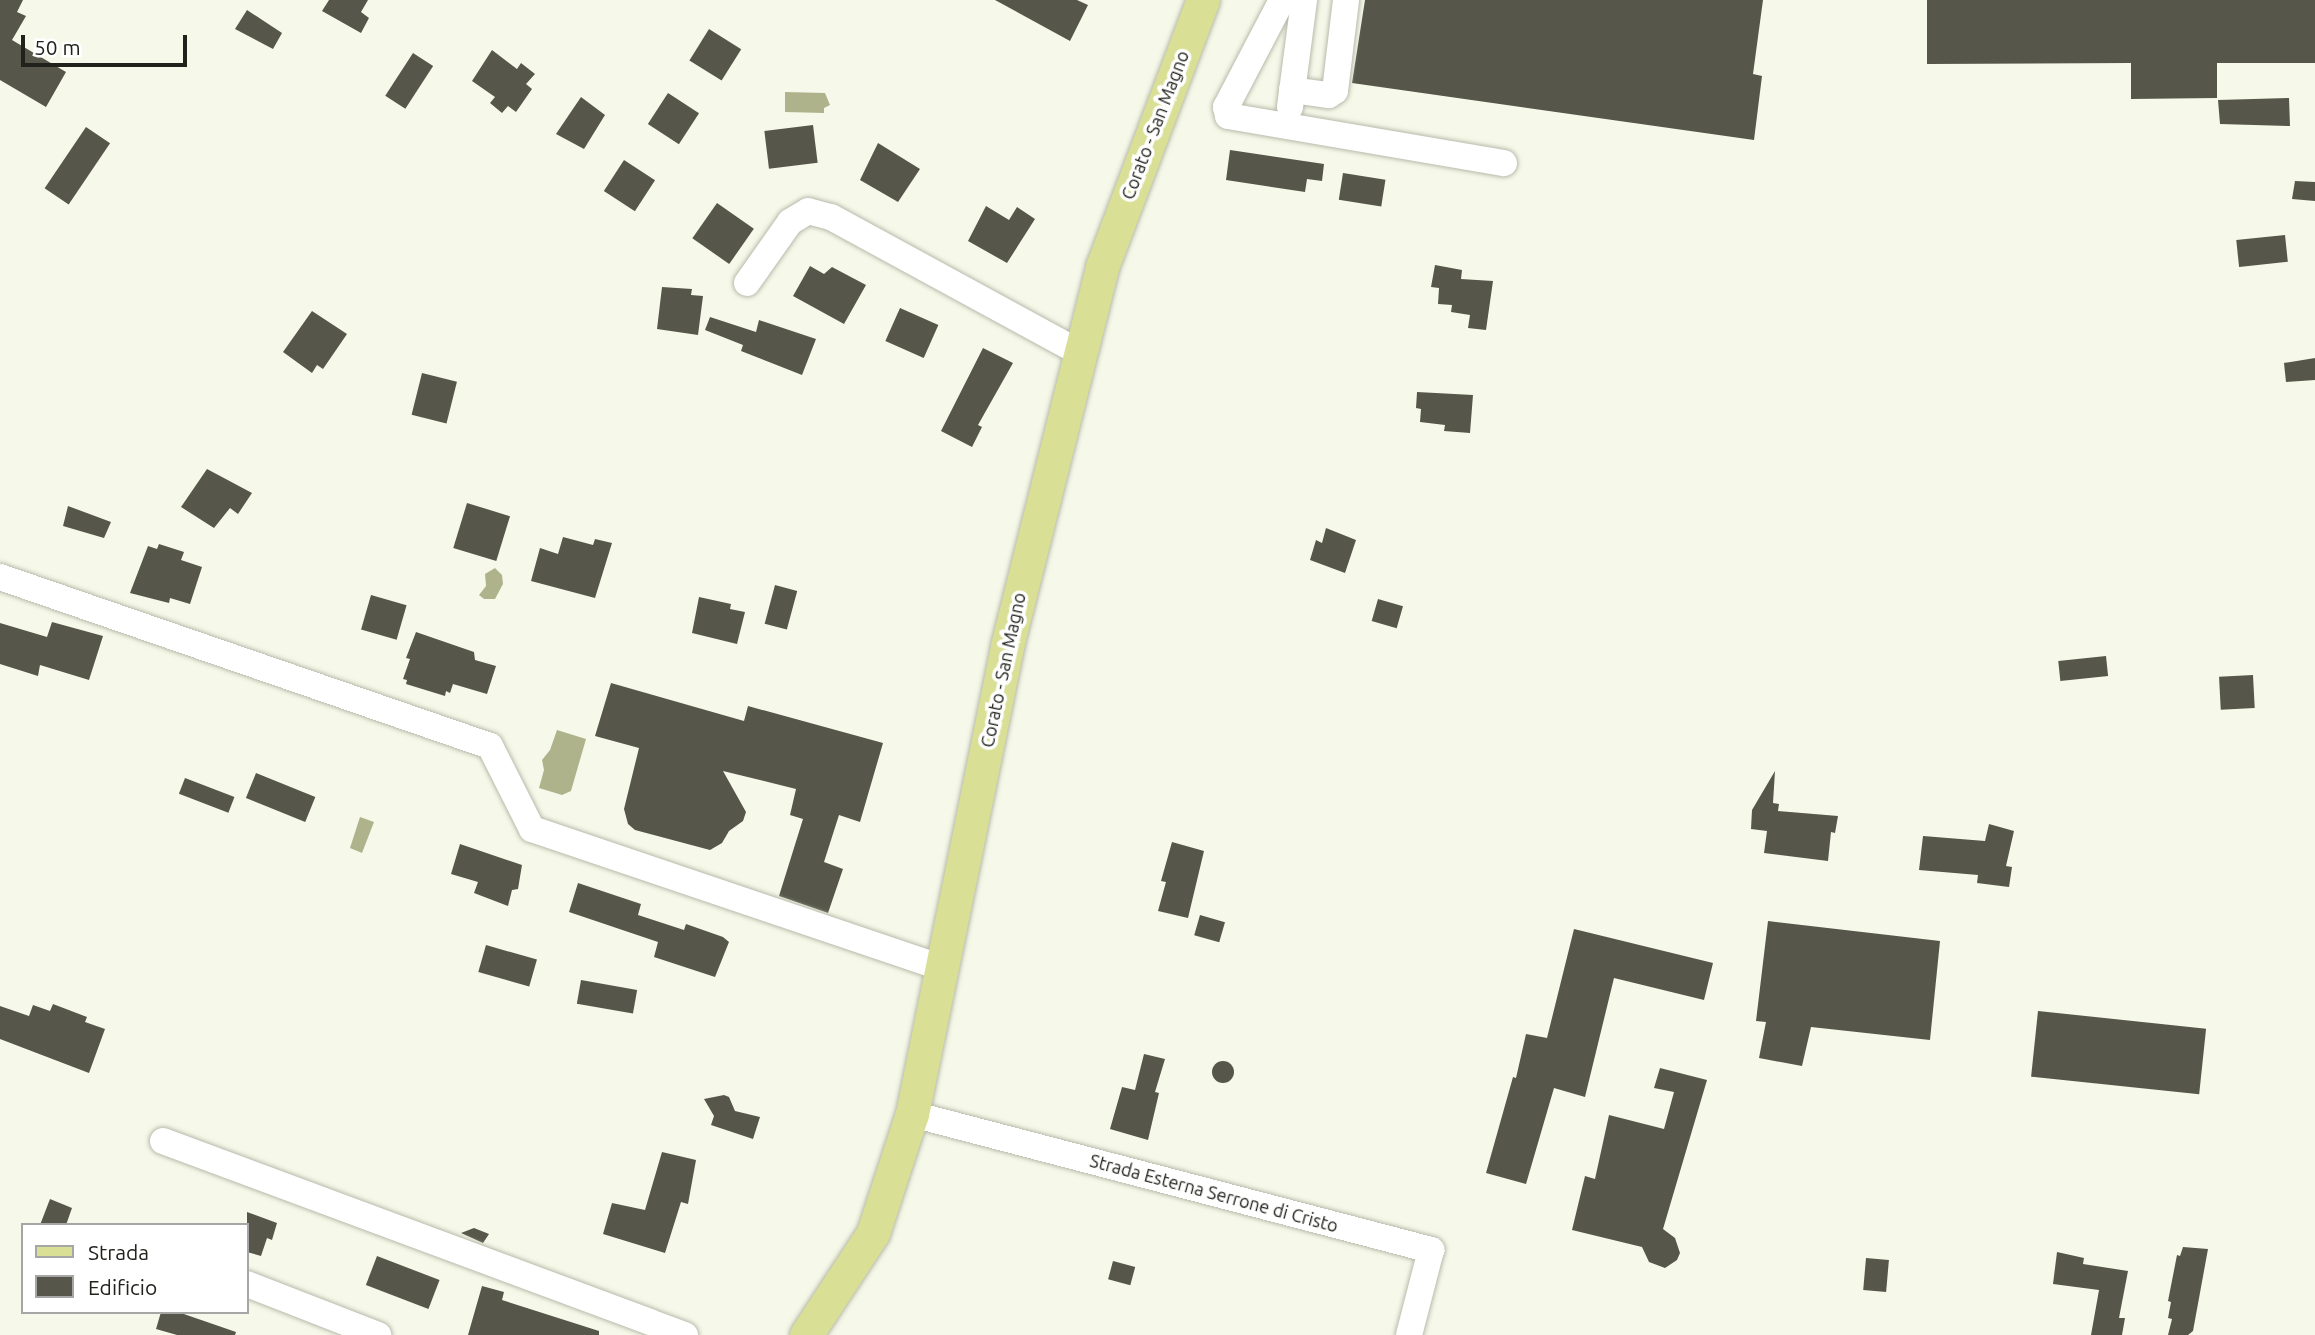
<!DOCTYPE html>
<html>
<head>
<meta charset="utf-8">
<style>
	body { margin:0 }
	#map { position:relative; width:2315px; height:1335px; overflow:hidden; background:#f6f9e9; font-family:Ubuntu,sans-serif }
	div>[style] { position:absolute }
	.water>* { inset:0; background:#aeb38c }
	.building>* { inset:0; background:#56574a; transform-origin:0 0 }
	.round { border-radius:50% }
	.roads { filter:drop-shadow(0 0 2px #b8baab) drop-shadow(0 0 2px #b8baab) }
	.minor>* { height:26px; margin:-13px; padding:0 13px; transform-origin:13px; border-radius:13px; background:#fff }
	.major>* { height:33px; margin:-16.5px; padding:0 16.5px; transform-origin:16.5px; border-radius:16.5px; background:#d9df95 }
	span { translate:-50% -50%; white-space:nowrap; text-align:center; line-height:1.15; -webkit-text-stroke:7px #fff; paint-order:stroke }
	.street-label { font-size:18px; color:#21221c }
	.legend { position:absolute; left:21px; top:1223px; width:228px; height:91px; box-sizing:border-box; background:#fff; border:2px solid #a6a7a4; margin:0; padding:9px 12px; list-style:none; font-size:21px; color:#21221c }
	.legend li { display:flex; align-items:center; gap:14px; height:35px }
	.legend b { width:35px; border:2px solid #a6a7a4 }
	.scale { position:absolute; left:21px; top:35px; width:166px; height:32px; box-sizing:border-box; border:4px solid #21221c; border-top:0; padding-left:9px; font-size:21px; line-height:24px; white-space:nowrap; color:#21221c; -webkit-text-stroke:5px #fff; paint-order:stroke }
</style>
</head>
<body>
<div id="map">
	<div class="water">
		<i style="clip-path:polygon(785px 92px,825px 93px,830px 105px,824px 108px,824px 113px,785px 112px)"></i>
		<i style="clip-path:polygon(495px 568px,502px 575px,503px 584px,495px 599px,484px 599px,479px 595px,486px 586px,485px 574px)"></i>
		<i style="clip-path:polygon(557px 730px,586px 739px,571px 791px,562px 795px,539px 788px,544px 770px,542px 760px,550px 750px)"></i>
		<i style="clip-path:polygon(360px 817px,374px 822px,362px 853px,350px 848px)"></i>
	</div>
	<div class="building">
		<i style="clip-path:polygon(0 0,23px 0,17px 12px,26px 16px,12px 40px,66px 72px,46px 107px,0 80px)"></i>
		<i style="clip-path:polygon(329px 0,368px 0,361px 12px,369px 18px,361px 33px,322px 11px)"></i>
		<i style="clip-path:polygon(995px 0,1077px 0,1088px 5px,1070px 41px)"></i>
		<i style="clip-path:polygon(1365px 0,1763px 0,1753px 74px,1762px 76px,1754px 140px,1352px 83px)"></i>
		<i style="clip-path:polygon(1927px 0,2315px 0,2315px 63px,2217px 63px,2217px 98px,2131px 99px,2131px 63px,1927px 64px)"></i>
		<i style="clip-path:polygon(247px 10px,282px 33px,273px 49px,235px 29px)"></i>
		<i style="left:709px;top:29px;width:38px;height:37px;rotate:32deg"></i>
		<i style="clip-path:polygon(492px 50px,517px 69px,521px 63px,535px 74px,526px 84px,532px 89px,516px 112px,508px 106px,502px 113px,490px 103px,495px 97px,472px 81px)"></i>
		<i style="left:413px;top:53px;width:24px;height:51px;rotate:33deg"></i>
		<i style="left:668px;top:93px;width:37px;height:37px;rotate:33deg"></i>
		<i style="clip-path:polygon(581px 97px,605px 115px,584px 149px,556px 134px)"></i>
		<i style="clip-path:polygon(2289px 98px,2290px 126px,2220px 124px,2218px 100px)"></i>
		<i style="left:813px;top:125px;width:38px;height:49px;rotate:83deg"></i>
		<i style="left:86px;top:127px;width:29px;height:74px;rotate:34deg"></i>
		<i style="clip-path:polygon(878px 143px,920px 169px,898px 202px,860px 180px)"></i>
		<i style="clip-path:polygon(1230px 150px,1324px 164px,1322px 181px,1307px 179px,1305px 192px,1226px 180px)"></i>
		<i style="left:624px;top:160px;width:37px;height:37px;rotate:33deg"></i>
		<i style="left:1343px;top:173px;width:43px;height:27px;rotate:9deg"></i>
		<i style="clip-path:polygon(2295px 181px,2315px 182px,2315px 201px,2292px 199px)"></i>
		<i style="left:717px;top:203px;width:45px;height:43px;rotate:35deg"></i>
		<i style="clip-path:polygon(986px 206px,1009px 220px,1017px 207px,1035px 219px,1007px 263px,968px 241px)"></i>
		<i style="left:2285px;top:235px;width:27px;height:49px;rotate:84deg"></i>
		<i style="clip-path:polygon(1435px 265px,1462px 270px,1461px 279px,1493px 281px,1486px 330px,1468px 328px,1470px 315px,1451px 312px,1452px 305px,1438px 304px,1439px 288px,1431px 287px)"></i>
		<i style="clip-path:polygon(810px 266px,824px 274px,832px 267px,866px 285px,844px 324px,793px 296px)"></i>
		<i style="clip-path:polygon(662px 287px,692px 289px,691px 295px,703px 296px,698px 335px,657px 329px)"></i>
		<i style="left:900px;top:308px;width:42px;height:36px;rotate:24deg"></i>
		<i style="clip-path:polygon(312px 311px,347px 334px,323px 369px,317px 365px,312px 373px,283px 352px)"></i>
		<i style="clip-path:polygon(710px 317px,756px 332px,759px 320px,816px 339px,802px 375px,741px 351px,743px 345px,705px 330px)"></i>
		<i style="clip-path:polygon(983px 348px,1013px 363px,978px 425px,982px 427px,972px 447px,941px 431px)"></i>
		<i style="clip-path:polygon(2315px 358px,2315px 380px,2286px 382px,2284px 363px)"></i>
		<i style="left:422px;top:373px;width:36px;height:43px;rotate:14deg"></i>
		<i style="clip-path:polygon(1417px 392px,1473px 395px,1470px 433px,1444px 431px,1445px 425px,1420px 422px,1421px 409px,1416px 408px)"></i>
		<i style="clip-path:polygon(207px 469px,252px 493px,238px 514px,230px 508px,214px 528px,181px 507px)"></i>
		<i style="left:467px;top:503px;width:45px;height:47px;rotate:17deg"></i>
		<i style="clip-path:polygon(68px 506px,111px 522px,104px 538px,63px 526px)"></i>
		<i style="clip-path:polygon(1326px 528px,1356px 540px,1345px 573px,1310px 560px,1316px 540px,1322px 543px)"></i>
		<i style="clip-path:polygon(563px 537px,593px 545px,595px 539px,612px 543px,595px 598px,531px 581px,540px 548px,558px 554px)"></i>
		<i style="clip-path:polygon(159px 544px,184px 552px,181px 560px,202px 567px,190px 604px,170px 598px,169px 603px,130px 593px,148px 546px,157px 549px)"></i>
		<i style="left:775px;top:585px;width:23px;height:40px;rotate:15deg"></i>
		<i style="left:371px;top:595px;width:37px;height:36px;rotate:16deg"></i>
		<i style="clip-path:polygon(699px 597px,731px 604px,730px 609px,745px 612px,737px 644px,692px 633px)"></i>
		<i style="left:1378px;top:599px;width:26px;height:23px;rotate:16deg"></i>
		<i style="clip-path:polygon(52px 622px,103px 636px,89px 680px,40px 665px,38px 676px,0 664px,0 623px,47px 637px)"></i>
		<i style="clip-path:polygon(416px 632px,474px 652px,475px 660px,496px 666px,487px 694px,453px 684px,450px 693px,446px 691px,445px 696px,406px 684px,407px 680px,403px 679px,410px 659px,406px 658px)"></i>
		<i style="left:2106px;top:656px;width:20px;height:48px;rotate:84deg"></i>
		<i style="left:2253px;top:675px;width:33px;height:34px;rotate:87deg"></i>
		<i style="clip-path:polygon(611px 683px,744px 721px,748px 706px,883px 743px,860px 822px,839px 815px,824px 862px,843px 869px,828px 913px,779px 896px,803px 819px,790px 815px,796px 789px,723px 771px,746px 812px,743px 821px,729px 831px,722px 843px,710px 850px,635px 830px,628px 824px,624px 809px,639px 748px,595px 736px)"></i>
		<i style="clip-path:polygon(1775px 771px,1773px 803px,1779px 804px,1778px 811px,1838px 816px,1835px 833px,1831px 832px,1828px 861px,1764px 853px,1767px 831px,1751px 829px,1752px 810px)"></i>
		<i style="left:256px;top:773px;width:64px;height:27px;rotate:22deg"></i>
		<i style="left:185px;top:778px;width:53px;height:17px;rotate:21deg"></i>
		<i style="clip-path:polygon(1989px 824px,2014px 831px,2006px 866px,2012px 867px,2009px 887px,1977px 883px,1978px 875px,1919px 870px,1923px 836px,1985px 841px)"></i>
		<i style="clip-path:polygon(1172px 842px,1204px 851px,1188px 918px,1158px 911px,1166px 882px,1161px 881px)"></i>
		<i style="clip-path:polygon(460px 844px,522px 865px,518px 889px,512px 890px,508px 906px,474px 893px,478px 882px,451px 874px)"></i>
		<i style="clip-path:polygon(578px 883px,641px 904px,638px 915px,684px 930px,686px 924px,723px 937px,729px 942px,715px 977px,654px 957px,658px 942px,569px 912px)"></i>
		<i style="left:1200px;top:915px;width:26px;height:21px;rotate:16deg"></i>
		<i style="clip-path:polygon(1768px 921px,1940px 941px,1930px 1040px,1811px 1027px,1802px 1066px,1759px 1058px,1766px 1022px,1756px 1021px)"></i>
		<i style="clip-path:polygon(1574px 929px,1713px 963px,1704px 1000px,1614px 978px,1585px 1097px,1554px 1088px,1526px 1184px,1486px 1173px,1513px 1077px,1516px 1078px,1526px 1034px,1547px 1038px)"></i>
		<i style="left:486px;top:945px;width:53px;height:28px;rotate:16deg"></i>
		<i style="left:581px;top:980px;width:57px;height:24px;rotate:10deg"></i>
		<i style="clip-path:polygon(53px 1004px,87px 1017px,85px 1022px,105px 1029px,89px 1073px,0 1039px,0 1006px,29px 1016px,33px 1005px,50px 1011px)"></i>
		<i style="left:2038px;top:1011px;width:169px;height:66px;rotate:6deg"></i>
		<i style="clip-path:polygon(1144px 1054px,1165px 1059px,1155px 1092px,1159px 1093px,1148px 1140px,1110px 1129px,1122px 1087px,1135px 1090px)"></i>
		<i class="round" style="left:1212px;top:1061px;width:22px;height:22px"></i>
		<i style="clip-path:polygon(1660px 1068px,1707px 1080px,1663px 1229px,1675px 1238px,1680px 1253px,1677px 1260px,1665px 1268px,1649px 1262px,1642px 1247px,1572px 1230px,1585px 1176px,1595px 1179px,1609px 1115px,1664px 1129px,1674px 1092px,1654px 1088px)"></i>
		<i style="clip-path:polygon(724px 1095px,729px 1097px,735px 1111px,760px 1117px,753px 1139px,711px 1125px,714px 1116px,704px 1099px)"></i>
		<i style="clip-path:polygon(662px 1152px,696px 1160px,688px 1204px,681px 1202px,665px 1253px,603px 1234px,612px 1203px,645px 1210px)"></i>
		<i style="clip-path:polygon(50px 1199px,72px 1208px,66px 1225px,40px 1225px)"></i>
		<i style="clip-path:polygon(247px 1212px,277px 1223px,272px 1240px,267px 1238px,261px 1256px,247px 1252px)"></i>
		<i style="clip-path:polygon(474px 1228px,489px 1234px,483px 1243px,461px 1233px)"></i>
		<i style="clip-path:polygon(2183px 1247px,2208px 1249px,2193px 1331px,2188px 1335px,2168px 1335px,2172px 1319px,2168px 1318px,2171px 1302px,2168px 1301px,2177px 1255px,2180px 1256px)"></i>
		<i style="clip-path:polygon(2057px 1252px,2084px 1258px,2083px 1264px,2128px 1271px,2119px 1318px,2125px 1318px,2122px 1335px,2091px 1335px,2099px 1290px,2053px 1284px)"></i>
		<i style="left:377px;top:1256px;width:67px;height:31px;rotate:21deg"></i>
		<i style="left:1866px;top:1258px;width:23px;height:32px;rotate:5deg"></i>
		<i style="left:1113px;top:1261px;width:23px;height:19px;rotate:15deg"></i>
		<i style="clip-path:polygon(482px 1286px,504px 1292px,502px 1300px,599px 1331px,599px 1335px,468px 1335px)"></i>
		<i style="clip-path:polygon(161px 1312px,178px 1312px,236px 1332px,235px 1335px,177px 1335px,156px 1329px)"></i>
	</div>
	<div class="roads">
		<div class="minor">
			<i style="left:1282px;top:0;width:121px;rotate:117.6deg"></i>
			<i style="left:1226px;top:107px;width:9px;rotate:77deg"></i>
			<i style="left:1228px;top:116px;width:280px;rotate:9.7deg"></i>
			<i style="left:1292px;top:90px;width:37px;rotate:8deg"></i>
			<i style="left:1329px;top:95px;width:7px;rotate:-34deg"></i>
			<i style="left:1335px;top:91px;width:92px;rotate:-83.1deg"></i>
			<i style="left:1290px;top:107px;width:108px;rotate:-82.5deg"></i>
			<i style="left:747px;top:283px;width:75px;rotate:-54.8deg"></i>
			<i style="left:790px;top:222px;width:21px;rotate:-31deg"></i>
			<i style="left:808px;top:211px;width:24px;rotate:15deg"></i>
			<i style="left:831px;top:217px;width:284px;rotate:28.6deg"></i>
			<i style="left:0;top:577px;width:518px;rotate:19.03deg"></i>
			<i style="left:490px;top:746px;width:93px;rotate:63.2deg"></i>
			<i style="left:532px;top:829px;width:433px;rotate:18.7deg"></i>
			<i style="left:912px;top:1114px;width:537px;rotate:14.68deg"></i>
			<i style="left:1431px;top:1250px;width:88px;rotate:104.5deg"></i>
			<i style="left:163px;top:1141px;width:557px;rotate:20.39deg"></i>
			<i style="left:247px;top:1284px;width:141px;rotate:21.3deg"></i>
		</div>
		<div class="major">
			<i style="left:806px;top:1335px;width:122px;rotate:-56.7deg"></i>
			<i style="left:873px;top:1233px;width:125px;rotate:-71.9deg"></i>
			<i style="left:912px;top:1114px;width:478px;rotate:-78.5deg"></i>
			<i style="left:1007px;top:646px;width:391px;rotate:-75.9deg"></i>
			<i style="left:1102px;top:267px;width:285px;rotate:-69.3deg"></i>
		</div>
	</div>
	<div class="street-label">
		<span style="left:1155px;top:125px;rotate:-69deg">Corato - San Magno</span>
		<span style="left:1003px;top:670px;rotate:-78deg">Corato - San Magno</span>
		<span style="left:1214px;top:1193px;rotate:15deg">Strada Esterna Serrone di Cristo</span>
	</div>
	<ul class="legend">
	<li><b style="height:9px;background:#d9df95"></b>Strada</li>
	<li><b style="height:19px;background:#56574a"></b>Edificio</li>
	</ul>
	<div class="scale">50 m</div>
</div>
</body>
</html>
